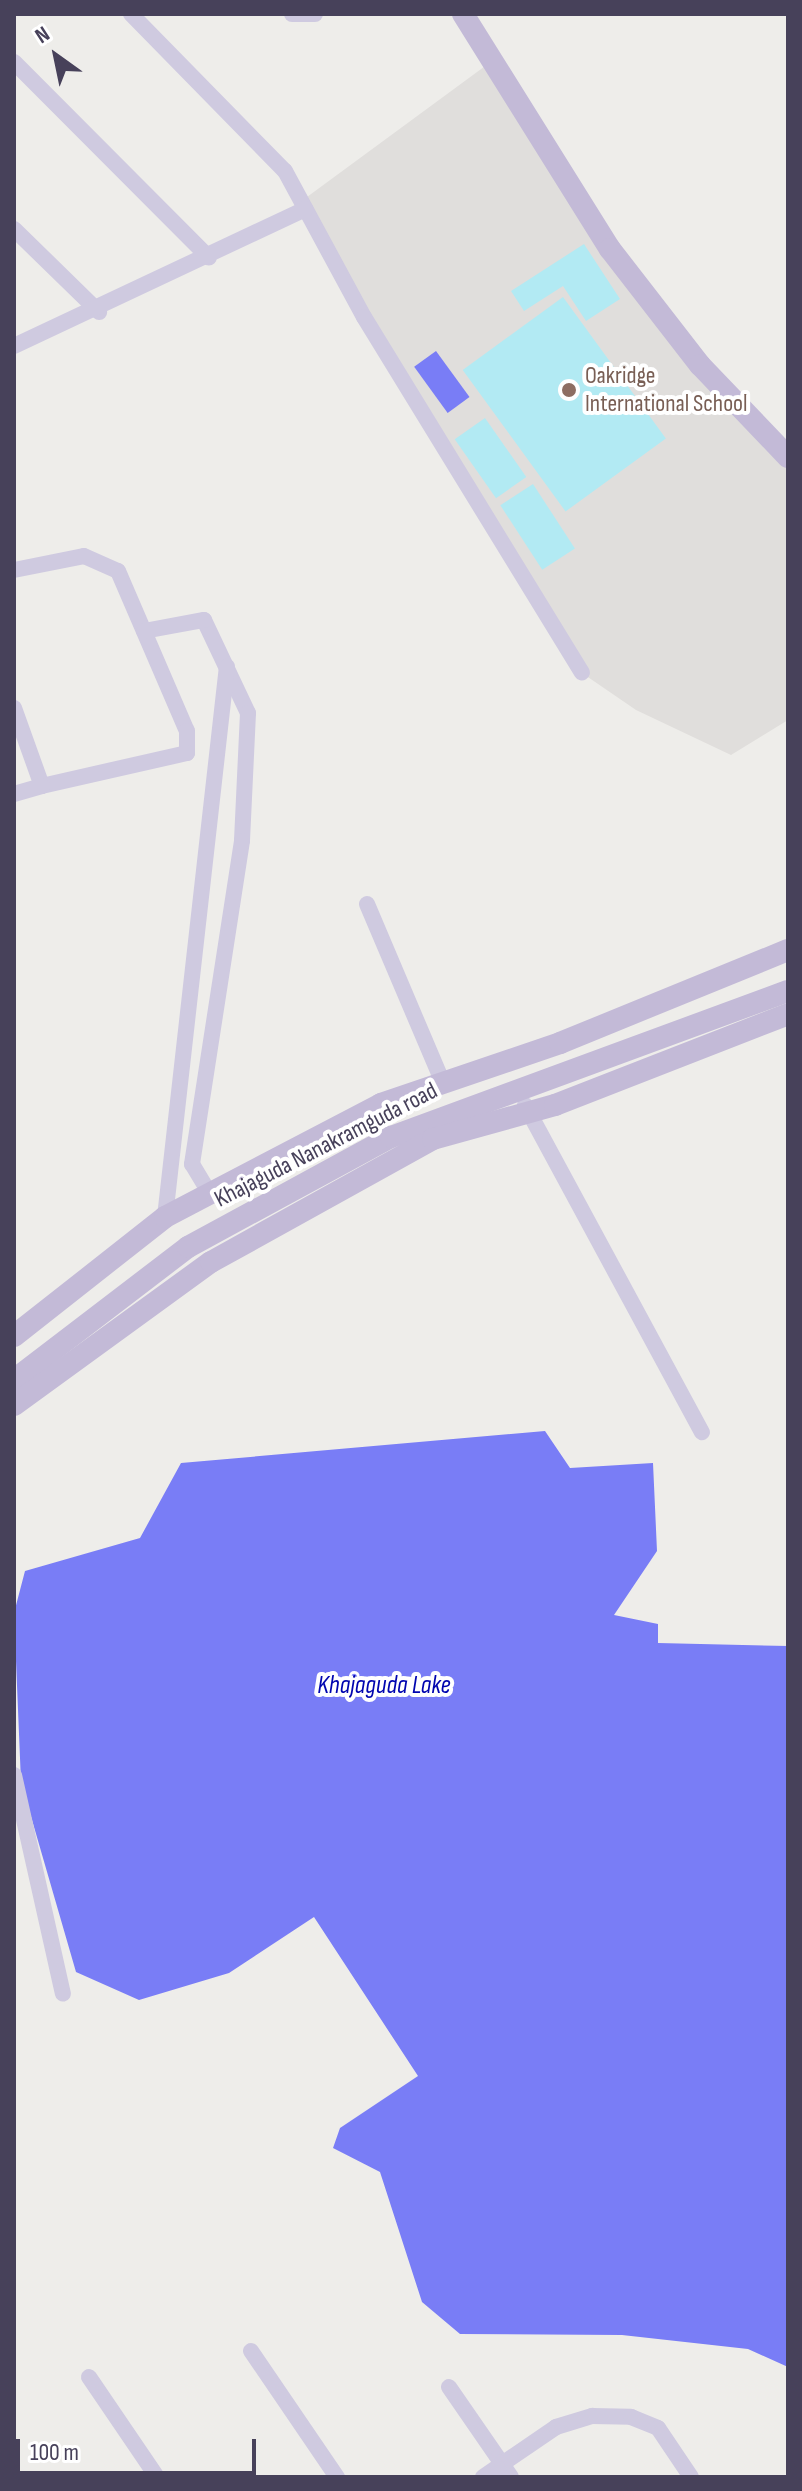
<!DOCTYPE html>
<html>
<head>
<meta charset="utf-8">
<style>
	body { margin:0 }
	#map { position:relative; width:802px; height:2491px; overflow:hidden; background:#eeedea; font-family:"Sofia Sans Condensed",sans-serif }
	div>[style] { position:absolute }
	.education>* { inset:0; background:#e0dedc }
	.green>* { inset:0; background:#b2eaf3; transform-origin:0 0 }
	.water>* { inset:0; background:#797df6; transform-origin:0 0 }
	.street>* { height:16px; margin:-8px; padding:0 8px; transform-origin:8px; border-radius:8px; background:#cfcae0 }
	.secondary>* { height:22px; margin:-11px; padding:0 11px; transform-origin:11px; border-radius:11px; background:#c3bad7 }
	.dots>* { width:22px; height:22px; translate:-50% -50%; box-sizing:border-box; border:4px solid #fff; border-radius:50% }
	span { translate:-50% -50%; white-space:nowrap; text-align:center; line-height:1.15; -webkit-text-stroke:8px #fff; paint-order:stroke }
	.education-label { font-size:24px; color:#785e54 }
	.left { translate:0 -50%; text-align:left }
	.street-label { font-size:24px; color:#47415a }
	.water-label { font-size:26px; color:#0005af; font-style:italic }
	.frame { position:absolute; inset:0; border:16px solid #47415a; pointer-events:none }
	.north { position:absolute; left:16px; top:16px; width:80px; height:80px; -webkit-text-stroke:6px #fff; paint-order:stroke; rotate:327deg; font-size:22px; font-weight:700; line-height:32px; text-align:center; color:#47415a }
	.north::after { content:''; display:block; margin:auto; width:28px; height:36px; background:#47415a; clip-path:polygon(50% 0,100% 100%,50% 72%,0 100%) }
	.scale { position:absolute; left:16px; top:2439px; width:240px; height:36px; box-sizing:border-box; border:4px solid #47415a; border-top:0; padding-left:10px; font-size:24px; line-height:28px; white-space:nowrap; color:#47415a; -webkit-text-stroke:6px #fff; paint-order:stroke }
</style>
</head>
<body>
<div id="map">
	<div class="education">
		<i style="clip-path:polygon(492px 61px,576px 194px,788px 457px,788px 720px,731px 755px,636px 710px,582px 673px,305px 209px,307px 197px)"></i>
	</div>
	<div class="green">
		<i style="clip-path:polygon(584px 244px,620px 299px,586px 321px,563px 286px,524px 311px,511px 291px)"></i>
		<i style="left:563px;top:297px;width:175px;height:124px;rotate:54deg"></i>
		<i style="left:485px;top:418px;width:72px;height:37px;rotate:55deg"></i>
		<i style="left:533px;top:484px;width:77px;height:39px;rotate:57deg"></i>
	</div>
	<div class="water">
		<i style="left:436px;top:351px;width:57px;height:27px;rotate:54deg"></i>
		<i style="clip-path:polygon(545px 1431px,570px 1468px,653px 1463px,657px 1551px,614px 1615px,658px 1624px,658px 1643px,788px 1646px,788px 2367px,748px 2349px,622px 2335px,460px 2334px,422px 2302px,380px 2172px,333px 2148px,340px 2128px,418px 2076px,314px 1917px,229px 1973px,139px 2000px,76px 1972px,21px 1782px,14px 1613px,25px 1571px,140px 1538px,181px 1463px)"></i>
	</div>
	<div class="street">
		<i style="left:131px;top:14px;width:220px;rotate:45.6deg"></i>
		<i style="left:285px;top:171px;width:166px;rotate:61.6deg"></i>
		<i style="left:364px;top:317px;width:417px;rotate:58.5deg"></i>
		<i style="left:292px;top:14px;width:23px"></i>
		<i style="left:14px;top:62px;width:276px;rotate:45.1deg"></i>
		<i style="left:14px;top:229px;width:119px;rotate:44.3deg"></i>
		<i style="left:14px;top:346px;width:322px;rotate:-25.2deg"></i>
		<i style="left:14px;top:570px;width:71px;rotate:-11.3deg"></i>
		<i style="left:84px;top:556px;width:37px;rotate:24deg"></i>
		<i style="left:118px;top:571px;width:174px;rotate:66.7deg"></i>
		<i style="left:187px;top:731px;width:22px;rotate:90deg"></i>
		<i style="left:187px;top:753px;width:149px;rotate:167.2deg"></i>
		<i style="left:42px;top:786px;width:83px;rotate:-109.7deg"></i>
		<i style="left:204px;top:620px;width:103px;rotate:64.7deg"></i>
		<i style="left:248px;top:713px;width:128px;rotate:92.7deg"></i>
		<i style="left:242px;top:841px;width:327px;rotate:98.8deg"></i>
		<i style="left:192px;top:1164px;width:35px;rotate:59deg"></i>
		<i style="left:144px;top:631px;width:61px;rotate:-10.4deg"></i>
		<i style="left:14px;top:794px;width:29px;rotate:-16deg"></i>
		<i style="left:367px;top:904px;width:189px;rotate:67deg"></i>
		<i style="left:525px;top:1105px;width:372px;rotate:61.6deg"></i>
		<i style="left:165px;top:1217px;width:554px;rotate:-83.58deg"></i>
		<i style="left:14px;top:1775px;width:224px;rotate:77.4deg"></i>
		<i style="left:251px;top:2351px;width:153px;rotate:55.7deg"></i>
		<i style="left:89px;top:2377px;width:121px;rotate:55.8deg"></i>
		<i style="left:449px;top:2387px;width:109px;rotate:55.4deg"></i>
		<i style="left:483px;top:2477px;width:88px;rotate:-34.4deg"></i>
		<i style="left:556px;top:2427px;width:38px;rotate:-17deg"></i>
		<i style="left:592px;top:2416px;width:39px;rotate:1deg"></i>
		<i style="left:631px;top:2417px;width:29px;rotate:22deg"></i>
		<i style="left:658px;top:2428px;width:59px;rotate:56deg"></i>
	</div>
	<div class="secondary">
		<i style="left:463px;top:14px;width:277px;rotate:58deg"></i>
		<i style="left:610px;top:249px;width:147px;rotate:52.2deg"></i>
		<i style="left:700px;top:365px;width:127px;rotate:46.3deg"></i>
		<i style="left:14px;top:1336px;width:192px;rotate:-38.2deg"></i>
		<i style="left:165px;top:1217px;width:244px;rotate:-27.6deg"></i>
		<i style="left:381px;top:1104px;width:189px;rotate:-18.8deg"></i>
		<i style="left:560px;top:1043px;width:246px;rotate:-22.2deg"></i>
		<i style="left:14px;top:1380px;width:219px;rotate:-37.4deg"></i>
		<i style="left:188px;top:1247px;width:231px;rotate:-28.5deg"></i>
		<i style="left:391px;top:1137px;width:423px;rotate:-20.2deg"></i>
		<i style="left:14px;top:1405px;width:243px;rotate:-36deg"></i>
		<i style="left:211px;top:1262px;width:254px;rotate:-29deg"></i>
		<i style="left:433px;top:1139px;width:127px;rotate:-15.6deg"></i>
		<i style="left:555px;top:1105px;width:250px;rotate:-21.3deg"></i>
	</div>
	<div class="dots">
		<i style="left:569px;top:390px;background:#8d6e63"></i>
	</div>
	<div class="education-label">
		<span class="left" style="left:585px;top:390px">Oakridge<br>International School</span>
	</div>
	<div class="street-label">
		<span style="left:326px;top:1145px;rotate:-27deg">Khajaguda Nanakramguda road</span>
	</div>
	<div class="water-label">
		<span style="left:384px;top:1686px">Khajaguda Lake</span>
	</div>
	<div class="frame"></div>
	<div class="north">N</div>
	<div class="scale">100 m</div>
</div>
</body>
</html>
